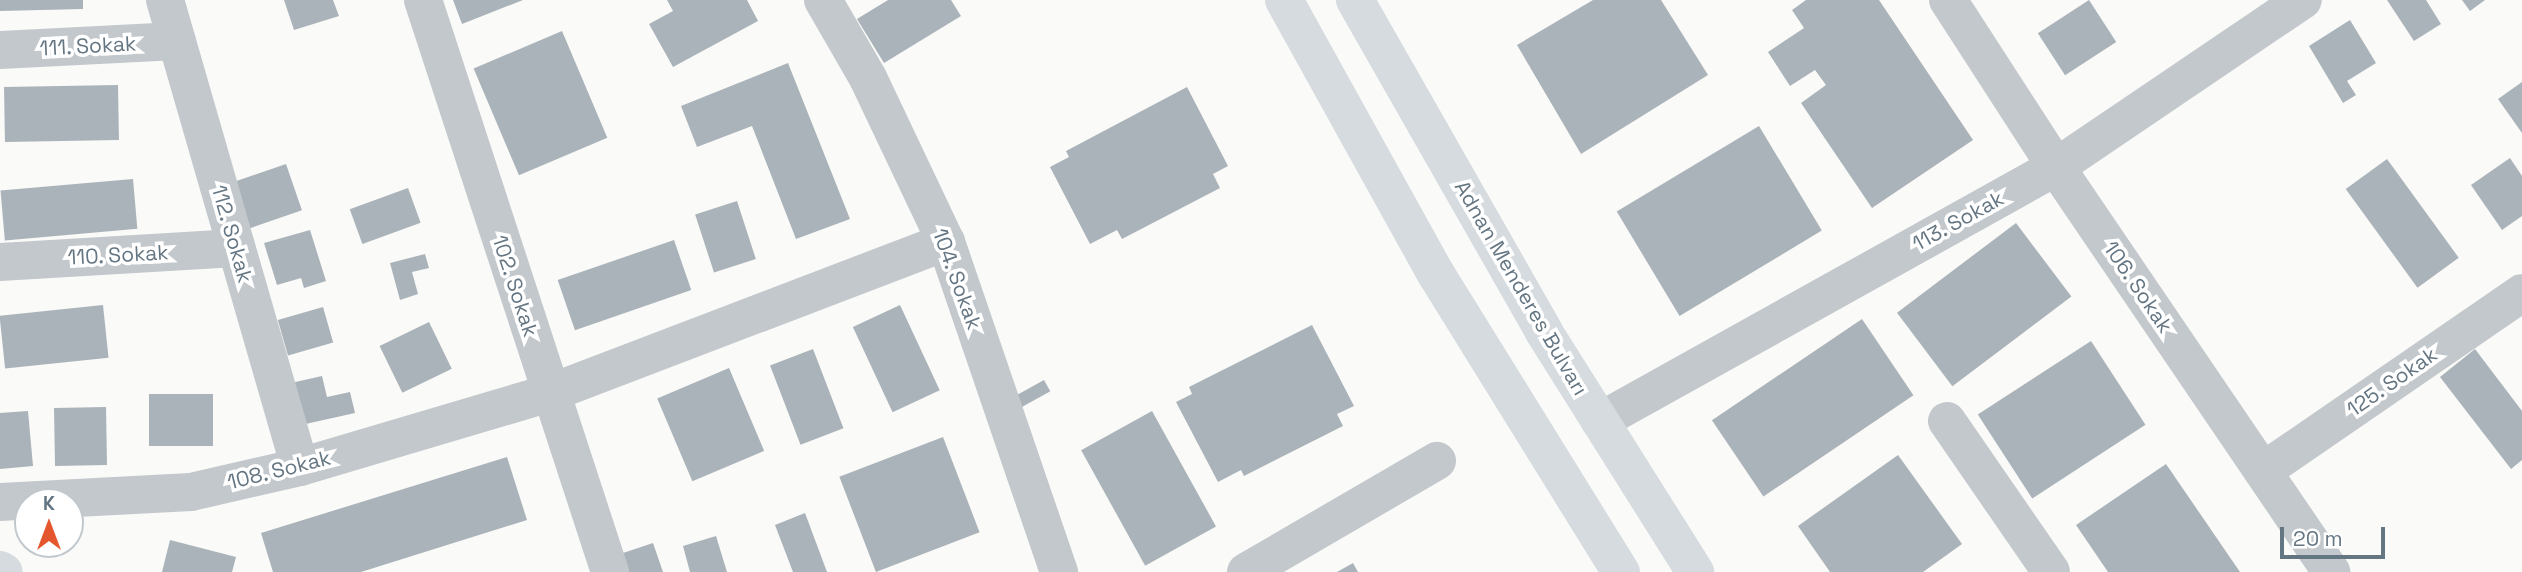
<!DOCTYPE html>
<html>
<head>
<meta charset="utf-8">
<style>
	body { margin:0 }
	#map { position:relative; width:2522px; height:572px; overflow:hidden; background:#fafaf8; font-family:"Space Grotesk",sans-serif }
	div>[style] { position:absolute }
	.building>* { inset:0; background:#aab3b9; transform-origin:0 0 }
	.minor>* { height:38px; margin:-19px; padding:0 19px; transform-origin:19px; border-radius:19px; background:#c3c8cc }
	.major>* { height:38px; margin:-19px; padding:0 19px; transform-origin:19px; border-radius:19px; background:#d6dbdf }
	span { translate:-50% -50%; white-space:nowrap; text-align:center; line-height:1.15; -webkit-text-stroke:7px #fff; paint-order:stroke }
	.street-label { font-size:21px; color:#657683 }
	.north { position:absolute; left:14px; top:488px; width:70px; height:70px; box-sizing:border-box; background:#fff; border:2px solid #c1c8cd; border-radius:50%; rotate:0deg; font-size:19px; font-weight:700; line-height:28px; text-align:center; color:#657683 }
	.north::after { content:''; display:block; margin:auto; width:24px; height:32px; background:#e4572e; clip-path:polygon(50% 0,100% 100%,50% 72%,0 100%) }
	.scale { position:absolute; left:2280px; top:527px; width:105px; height:32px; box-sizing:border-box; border:4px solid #657683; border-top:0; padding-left:9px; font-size:21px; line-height:24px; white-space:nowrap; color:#657683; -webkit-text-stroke:5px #fff; paint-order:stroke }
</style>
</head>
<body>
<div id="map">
	<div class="building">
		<i style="clip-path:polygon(0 0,83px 0,83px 9px,0 11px)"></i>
		<i style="clip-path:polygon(284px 0,333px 0,339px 16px,294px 30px)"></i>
		<i style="clip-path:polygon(453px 0,523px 0,462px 24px)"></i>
		<i style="clip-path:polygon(667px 0,747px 0,758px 21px,673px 67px,649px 24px,673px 11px)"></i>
		<i style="clip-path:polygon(888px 0,951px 0,961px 16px,884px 63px,857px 19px)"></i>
		<i style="clip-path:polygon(1593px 0,1661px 0,1708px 75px,1581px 154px,1517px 45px)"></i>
		<i style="clip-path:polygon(1806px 0,1879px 0,1973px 140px,1872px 208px,1801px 103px,1826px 85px,1815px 70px,1790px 86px,1768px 52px,1804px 28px,1792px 10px)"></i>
		<i style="left:2089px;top:0;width:50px;height:61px;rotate:57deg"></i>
		<i style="clip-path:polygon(2387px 0,2426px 0,2441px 24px,2414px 41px)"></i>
		<i style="clip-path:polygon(2462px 0,2485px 0,2470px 11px)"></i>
		<i style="clip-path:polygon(2350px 20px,2376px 63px,2347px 81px,2356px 95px,2343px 103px,2309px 46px)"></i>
		<i style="left:562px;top:31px;width:116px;height:96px;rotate:67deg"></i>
		<i style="clip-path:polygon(788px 63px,850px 219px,796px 239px,752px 126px,697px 147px,681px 106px)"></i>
		<i style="clip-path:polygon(2522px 82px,2522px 133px,2498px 99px)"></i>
		<i style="left:118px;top:85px;width:55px;height:114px;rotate:89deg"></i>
		<i style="clip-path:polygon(1187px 87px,1228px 166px,1213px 174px,1220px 188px,1122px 239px,1117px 230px,1090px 244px,1050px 167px,1069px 157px,1066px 151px)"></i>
		<i style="left:1759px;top:126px;width:122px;height:166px;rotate:59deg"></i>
		<i style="clip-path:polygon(2510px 158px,2522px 176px,2522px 216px,2502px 230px,2471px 185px)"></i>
		<i style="left:2387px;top:159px;width:122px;height:51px;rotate:54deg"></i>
		<i style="left:286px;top:164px;width:49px;height:60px;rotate:71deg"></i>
		<i style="left:133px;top:179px;width:50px;height:133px;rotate:85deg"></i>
		<i style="left:408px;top:188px;width:37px;height:62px;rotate:70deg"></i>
		<i style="left:737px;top:201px;width:61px;height:44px;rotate:72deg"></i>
		<i style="left:2016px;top:223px;width:92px;height:149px;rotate:53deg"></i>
		<i style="clip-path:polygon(310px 230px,326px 281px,304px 288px,301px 278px,277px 285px,264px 243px)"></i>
		<i style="left:674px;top:240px;width:53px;height:123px;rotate:71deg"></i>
		<i style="clip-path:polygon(425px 254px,429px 268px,412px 272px,418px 294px,400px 300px,390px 263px)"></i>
		<i style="left:103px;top:305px;width:53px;height:104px;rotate:84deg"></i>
		<i style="left:900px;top:305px;width:94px;height:52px;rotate:65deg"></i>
		<i style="left:323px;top:307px;width:37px;height:47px;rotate:74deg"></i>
		<i style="left:1862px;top:319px;width:92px;height:181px;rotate:56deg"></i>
		<i style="left:429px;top:322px;width:52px;height:55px;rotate:64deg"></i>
		<i style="clip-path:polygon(1312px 325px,1354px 406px,1337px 414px,1343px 426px,1244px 476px,1241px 470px,1218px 482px,1176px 402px,1192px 394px,1189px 387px)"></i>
		<i style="left:2091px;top:341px;width:100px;height:135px;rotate:57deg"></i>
		<i style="left:813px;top:349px;width:85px;height:46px;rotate:69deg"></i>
		<i style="clip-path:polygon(2475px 349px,2522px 411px,2522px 460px,2511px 469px,2440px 377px)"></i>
		<i style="left:729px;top:368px;width:90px;height:78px;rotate:67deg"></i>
		<i style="clip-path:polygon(322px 376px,327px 397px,350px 392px,355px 413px,301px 425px,291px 383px)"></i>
		<i style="left:1044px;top:380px;width:13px;height:35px;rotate:61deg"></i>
		<i style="left:149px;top:394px;width:64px;height:52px"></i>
		<i style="left:106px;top:407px;width:58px;height:52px;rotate:89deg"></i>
		<i style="clip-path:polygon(28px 411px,33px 466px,0 469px,0 413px)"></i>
		<i style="left:1152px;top:411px;width:132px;height:81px;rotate:61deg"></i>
		<i style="left:943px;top:437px;width:102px;height:111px;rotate:69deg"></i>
		<i style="clip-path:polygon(1898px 455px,1962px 544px,1923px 572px,1830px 572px,1798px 526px)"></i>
		<i style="clip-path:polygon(507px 457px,527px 520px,361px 572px,273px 572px,261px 533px)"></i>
		<i style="clip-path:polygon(2166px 464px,2240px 572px,2108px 572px,2076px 525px)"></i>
		<i style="clip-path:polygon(805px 513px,827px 572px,793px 572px,775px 525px)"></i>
		<i style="clip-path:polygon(716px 536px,727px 572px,690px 572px,683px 546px)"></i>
		<i style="clip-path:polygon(170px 540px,236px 557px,232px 572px,162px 572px)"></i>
		<i style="clip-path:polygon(653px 543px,663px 572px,623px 572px,617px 555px)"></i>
		<i style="clip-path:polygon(1353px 563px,1358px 572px,1337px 572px)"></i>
	</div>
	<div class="minor">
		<i style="left:165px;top:0;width:486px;rotate:73.9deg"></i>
		<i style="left:423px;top:0;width:602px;rotate:71.9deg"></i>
		<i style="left:823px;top:0;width:90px;rotate:60deg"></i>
		<i style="left:868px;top:78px;width:182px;rotate:64.6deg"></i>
		<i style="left:946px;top:242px;width:349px;rotate:71.1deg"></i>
		<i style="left:1948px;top:0;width:199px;rotate:57.1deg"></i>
		<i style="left:2056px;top:167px;width:490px;rotate:55.8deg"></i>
		<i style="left:0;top:50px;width:177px;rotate:-2.9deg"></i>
		<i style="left:0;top:262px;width:236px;rotate:-3.4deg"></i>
		<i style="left:1600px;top:421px;width:522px;rotate:-29.12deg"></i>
		<i style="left:2056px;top:167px;width:298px;rotate:-34.1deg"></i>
		<i style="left:1947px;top:421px;width:183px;rotate:55.4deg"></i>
		<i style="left:2263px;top:471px;width:314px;rotate:-34.5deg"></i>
		<i style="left:0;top:502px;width:191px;rotate:-3deg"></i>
		<i style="left:191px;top:492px;width:112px;rotate:-12.9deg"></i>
		<i style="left:300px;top:467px;width:261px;rotate:-16.5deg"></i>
		<i style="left:550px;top:393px;width:424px;rotate:-20.9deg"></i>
		<i style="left:1246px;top:572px;width:221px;rotate:-30.2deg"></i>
	</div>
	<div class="major">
		<i style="left:1284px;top:0;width:313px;rotate:61deg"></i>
		<i style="left:1436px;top:274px;width:351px;rotate:58.2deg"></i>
		<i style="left:1355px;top:0;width:382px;rotate:60.3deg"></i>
		<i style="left:1544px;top:332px;width:284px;rotate:57.8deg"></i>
		<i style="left:0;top:570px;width:4px;rotate:27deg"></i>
	</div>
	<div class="street-label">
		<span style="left:88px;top:46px;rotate:-3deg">111. Sokak</span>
		<span style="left:1958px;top:221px;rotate:-29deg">113. Sokak</span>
		<span style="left:232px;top:234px;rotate:74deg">112. Sokak</span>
		<span style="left:118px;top:255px;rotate:-3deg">110. Sokak</span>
		<span style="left:957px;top:279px;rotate:70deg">104. Sokak</span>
		<span style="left:515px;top:286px;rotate:72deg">102. Sokak</span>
		<span style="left:2138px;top:287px;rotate:56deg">106. Sokak</span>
		<span style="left:1521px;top:288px;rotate:60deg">Adnan Menderes Bulvarı</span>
		<span style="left:2392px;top:382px;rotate:-35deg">125. Sokak</span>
		<span style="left:279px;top:470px;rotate:-14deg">108. Sokak</span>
	</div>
	<div class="north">K</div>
	<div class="scale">20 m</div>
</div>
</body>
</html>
